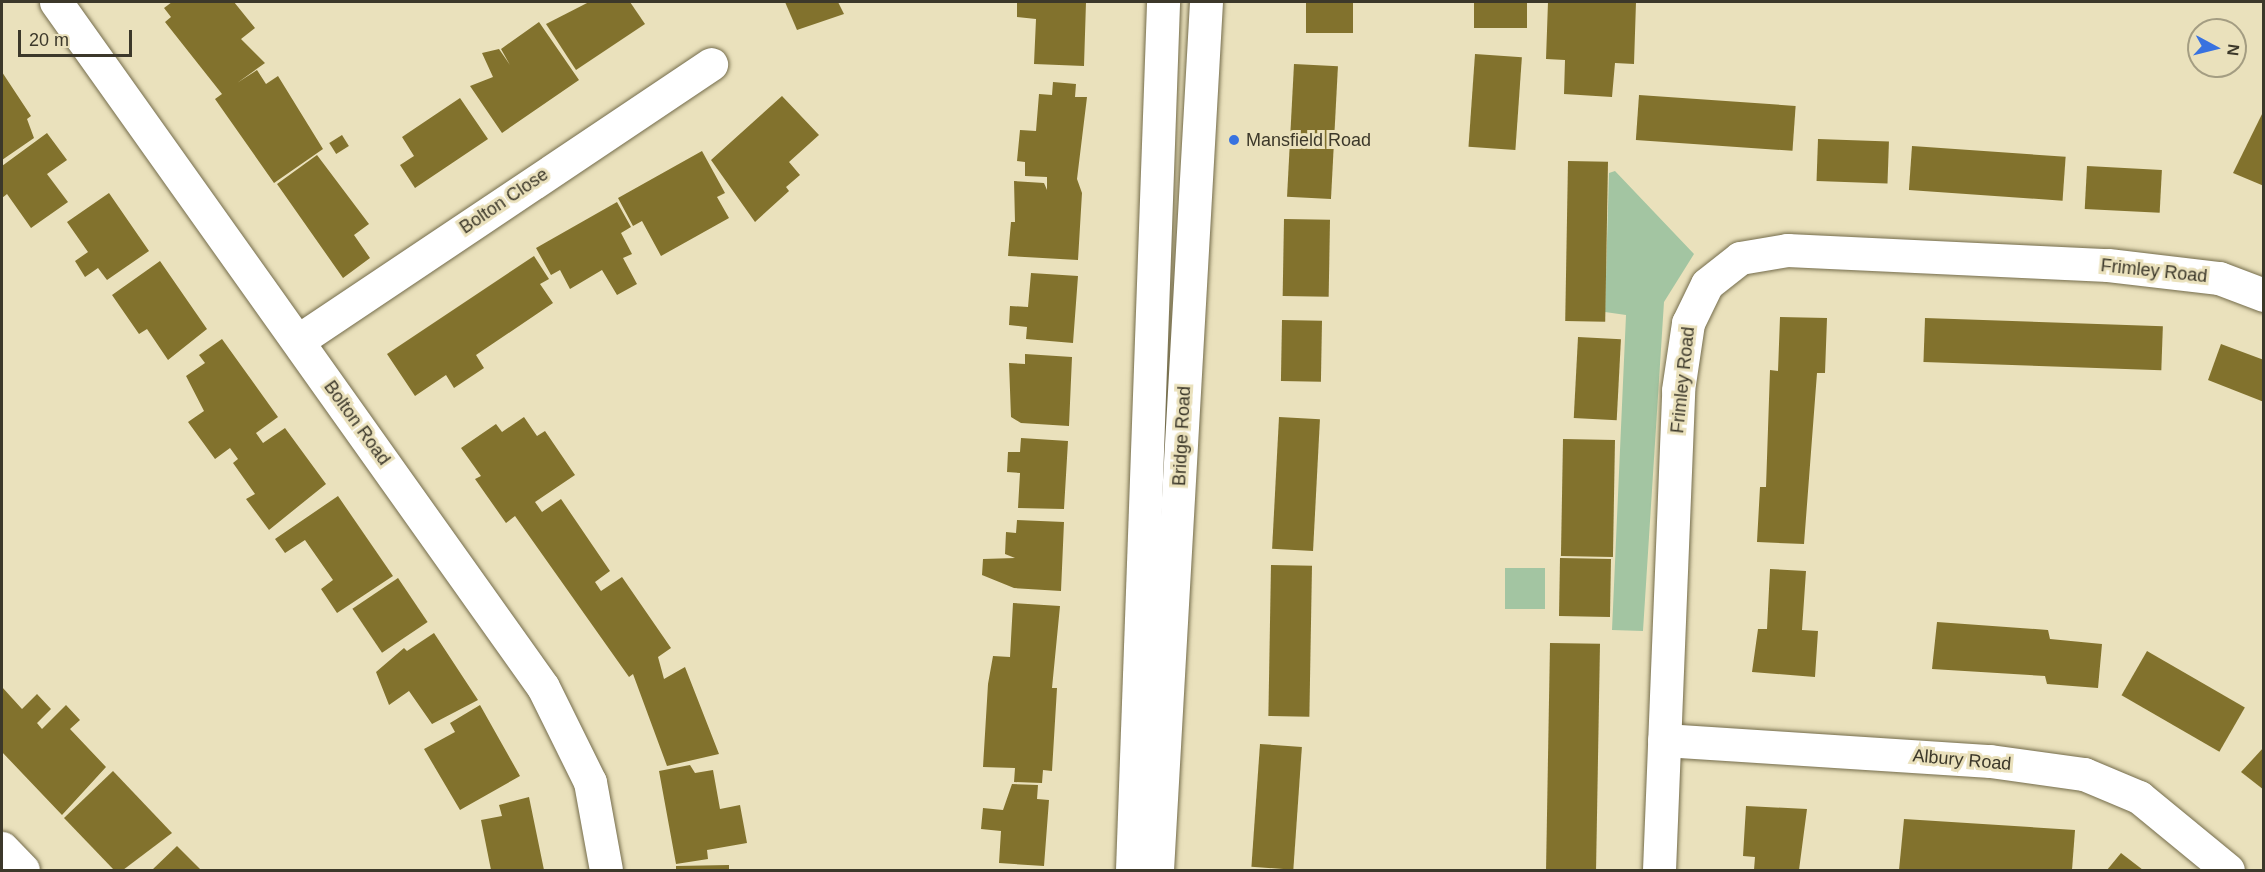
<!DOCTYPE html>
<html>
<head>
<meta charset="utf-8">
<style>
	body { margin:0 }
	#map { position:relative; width:2265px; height:872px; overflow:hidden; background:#eae1bc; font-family:Arial,sans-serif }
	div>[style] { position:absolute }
	.green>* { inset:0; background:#a3c5a2; transform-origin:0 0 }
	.building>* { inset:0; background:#82722d; transform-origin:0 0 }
	.roads { filter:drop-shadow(0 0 2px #746c4b) drop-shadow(0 0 2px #746c4b) }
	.minor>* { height:33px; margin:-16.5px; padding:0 16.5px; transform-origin:16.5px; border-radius:16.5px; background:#fff }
	.tertiary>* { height:33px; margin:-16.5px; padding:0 16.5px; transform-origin:16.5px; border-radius:16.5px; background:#fff }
	.dots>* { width:16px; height:16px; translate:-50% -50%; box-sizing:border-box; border:3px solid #eae1bc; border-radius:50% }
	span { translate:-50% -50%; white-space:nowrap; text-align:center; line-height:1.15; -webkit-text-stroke:6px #eae1bc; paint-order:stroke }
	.poi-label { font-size:18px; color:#3c382a }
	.left { translate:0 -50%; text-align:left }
	.street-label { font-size:18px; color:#3c382a }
	.frame { position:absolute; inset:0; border:3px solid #3c382a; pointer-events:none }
	.north { position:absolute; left:2187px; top:18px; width:60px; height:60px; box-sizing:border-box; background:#eae1bc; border:2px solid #a49d82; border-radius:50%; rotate:97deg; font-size:16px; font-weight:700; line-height:24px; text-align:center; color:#3c382a }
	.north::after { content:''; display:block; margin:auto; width:21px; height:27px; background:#3872e0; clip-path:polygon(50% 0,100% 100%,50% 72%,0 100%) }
	.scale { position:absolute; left:18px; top:30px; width:114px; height:27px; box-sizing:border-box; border:3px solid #3c382a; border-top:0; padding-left:8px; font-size:18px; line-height:21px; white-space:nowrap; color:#3c382a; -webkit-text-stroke:4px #eae1bc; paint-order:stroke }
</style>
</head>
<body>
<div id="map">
	<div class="green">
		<i style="clip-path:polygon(1615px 171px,1694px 254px,1664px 302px,1643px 631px,1612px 630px,1626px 315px,1605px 312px,1609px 173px)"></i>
		<i style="left:1505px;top:568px;width:40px;height:41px"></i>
	</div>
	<div class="building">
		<i style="clip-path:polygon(172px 2px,234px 2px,255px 28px,241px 39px,265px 63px,237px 83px,257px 70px,266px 84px,278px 76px,323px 149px,274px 183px,215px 99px,222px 94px,165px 22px,171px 17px,164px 8px)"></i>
		<i style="clip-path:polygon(589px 2px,630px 2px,645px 24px,576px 70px,546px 24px)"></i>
		<i style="clip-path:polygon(785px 2px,838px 2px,844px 14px,797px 30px)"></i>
		<i style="clip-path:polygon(1017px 2px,1086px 2px,1084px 66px,1034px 64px,1036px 19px,1017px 17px)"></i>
		<i style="left:1306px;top:2px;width:47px;height:31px"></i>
		<i style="left:1474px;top:2px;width:53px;height:26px"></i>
		<i style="clip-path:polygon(1548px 2px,1636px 2px,1634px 64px,1615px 63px,1612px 97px,1564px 94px,1565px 60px,1546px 59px)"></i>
		<i style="clip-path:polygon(539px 22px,579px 80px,502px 133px,470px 86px,493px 77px,482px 53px,499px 49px,510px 65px,501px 49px)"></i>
		<i style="left:1475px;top:54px;width:47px;height:93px;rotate:4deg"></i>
		<i style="left:1294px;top:64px;width:44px;height:133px;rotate:3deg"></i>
		<i style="clip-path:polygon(2px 72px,31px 116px,27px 119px,34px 138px,2px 160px)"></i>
		<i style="clip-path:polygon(1053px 82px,1076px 84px,1075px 97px,1087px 97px,1077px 179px,1082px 193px,1078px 260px,1008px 256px,1011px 222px,1015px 222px,1014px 181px,1044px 183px,1047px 190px,1047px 177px,1025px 176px,1025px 162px,1017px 161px,1020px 130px,1036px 131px,1039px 94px,1052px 95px)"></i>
		<i style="left:1639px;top:95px;width:157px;height:45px;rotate:4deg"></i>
		<i style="clip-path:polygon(782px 96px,819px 135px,789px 162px,800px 175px,786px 187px,789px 191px,755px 222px,711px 160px)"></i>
		<i style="clip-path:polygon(460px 98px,488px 139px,415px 188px,400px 165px,414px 156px,402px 137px)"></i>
		<i style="clip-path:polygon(2264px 110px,2264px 186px,2233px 173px)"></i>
		<i style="clip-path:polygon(47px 133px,67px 160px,47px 174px,68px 202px,31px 228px,7px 194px,2px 198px,2px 166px)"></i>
		<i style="left:342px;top:135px;width:13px;height:15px;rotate:58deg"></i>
		<i style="left:1818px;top:139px;width:71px;height:42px;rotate:2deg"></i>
		<i style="left:1912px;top:146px;width:154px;height:44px;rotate:4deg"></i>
		<i style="clip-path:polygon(702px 151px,725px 193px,717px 197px,729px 218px,661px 256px,642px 221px,633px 226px,618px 198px)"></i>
		<i style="clip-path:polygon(317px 155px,369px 224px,354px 235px,370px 258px,343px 278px,277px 184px)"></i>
		<i style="left:1568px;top:161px;width:40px;height:160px;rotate:1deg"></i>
		<i style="left:2087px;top:166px;width:75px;height:43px;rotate:3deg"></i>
		<i style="clip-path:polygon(109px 193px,149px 251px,107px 280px,98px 268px,85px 277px,75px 261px,88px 252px,67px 222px)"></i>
		<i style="clip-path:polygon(617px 202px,631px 227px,621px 233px,632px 254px,623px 258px,637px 284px,617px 295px,602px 270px,570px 289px,560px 270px,551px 275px,536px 248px)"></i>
		<i style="left:1284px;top:219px;width:46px;height:77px;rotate:1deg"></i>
		<i style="clip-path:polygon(534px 256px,549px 279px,540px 284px,553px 303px,476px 355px,484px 368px,454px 388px,446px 375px,415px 396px,387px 354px)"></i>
		<i style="clip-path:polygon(160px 261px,207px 329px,168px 360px,147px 329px,139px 334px,112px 295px)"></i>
		<i style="clip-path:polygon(1031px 273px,1078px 276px,1073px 343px,1026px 339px,1027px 327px,1009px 325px,1010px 306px,1028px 307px)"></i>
		<i style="clip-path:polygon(1780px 317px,1827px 318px,1825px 373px,1817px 373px,1804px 544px,1757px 542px,1760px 487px,1766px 487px,1770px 370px,1778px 371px)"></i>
		<i style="left:1925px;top:318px;width:238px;height:44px;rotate:2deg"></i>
		<i style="left:1282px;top:320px;width:40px;height:61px;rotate:1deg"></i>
		<i style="left:1578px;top:337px;width:43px;height:81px;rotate:3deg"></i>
		<i style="clip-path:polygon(222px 339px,278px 417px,256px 433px,263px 443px,285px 428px,326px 484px,269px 530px,246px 499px,255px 494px,233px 463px,238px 459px,230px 448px,215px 459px,188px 422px,204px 411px,186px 376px,205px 363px,199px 355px)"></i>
		<i style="clip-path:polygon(2221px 344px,2264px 360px,2264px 402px,2208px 380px)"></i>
		<i style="clip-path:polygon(1025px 354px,1072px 357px,1069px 426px,1021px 423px,1011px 417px,1009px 363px,1025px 364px)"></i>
		<i style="clip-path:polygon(524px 417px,537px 436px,545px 431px,575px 475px,535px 502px,542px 512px,561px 499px,610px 571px,595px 582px,601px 591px,622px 577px,671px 648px,658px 657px,664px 679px,685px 667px,719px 754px,667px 766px,633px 674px,629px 677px,515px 516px,506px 523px,475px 479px,481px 476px,461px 448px,496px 424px,502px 432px)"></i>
		<i style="left:1279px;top:417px;width:41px;height:132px;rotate:3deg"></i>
		<i style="clip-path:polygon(1021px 438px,1068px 441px,1064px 509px,1018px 508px,1020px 473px,1007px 472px,1008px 452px,1020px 452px)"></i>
		<i style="left:1563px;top:439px;width:52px;height:117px;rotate:1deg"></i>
		<i style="clip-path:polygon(338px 496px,393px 576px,337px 613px,321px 589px,333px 580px,305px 540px,285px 553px,275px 539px)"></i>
		<i style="clip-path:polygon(1017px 520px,1064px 522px,1061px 591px,1014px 588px,982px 575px,983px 559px,1015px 558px,1005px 554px,1006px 532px,1016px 533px)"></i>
		<i style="left:1560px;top:558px;width:51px;height:58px;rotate:1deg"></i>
		<i style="left:1271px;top:565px;width:41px;height:151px;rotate:1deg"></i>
		<i style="clip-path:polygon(1770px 569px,1806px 571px,1802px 630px,1818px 631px,1815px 677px,1752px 672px,1758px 629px,1767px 629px)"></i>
		<i style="left:398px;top:578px;width:53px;height:55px;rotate:56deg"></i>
		<i style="clip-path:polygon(1013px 603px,1060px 606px,1052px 688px,1057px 688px,1052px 771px,1043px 770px,1042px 783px,1014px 782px,1015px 768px,983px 767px,988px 684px,993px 656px,1010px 657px)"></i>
		<i style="clip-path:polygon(1937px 622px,2048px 630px,2050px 639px,2102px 644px,2098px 688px,2047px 684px,2045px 676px,1932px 669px)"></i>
		<i style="clip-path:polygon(434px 633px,478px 700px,432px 724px,409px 691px,389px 705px,376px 672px,404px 648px,407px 651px)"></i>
		<i style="left:1550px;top:643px;width:50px;height:226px;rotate:1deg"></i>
		<i style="left:2147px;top:651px;width:113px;height:51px;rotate:30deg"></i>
		<i style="clip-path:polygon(2px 687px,22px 709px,37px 694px,51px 709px,37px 723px,42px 729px,66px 705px,80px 720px,70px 729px,106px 767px,62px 815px,2px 752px)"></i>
		<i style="clip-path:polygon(480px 705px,520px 776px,460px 810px,424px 749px,455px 732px,450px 723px)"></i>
		<i style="left:1260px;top:744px;width:42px;height:123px;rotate:4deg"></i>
		<i style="clip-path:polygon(2264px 747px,2264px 790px,2241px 772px)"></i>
		<i style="clip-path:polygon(690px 765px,695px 773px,713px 770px,720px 809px,740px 805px,747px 843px,707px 850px,708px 859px,676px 864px,659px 771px)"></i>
		<i style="clip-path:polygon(113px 771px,172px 833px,123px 870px,114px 870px,64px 818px)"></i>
		<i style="clip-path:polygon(1012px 784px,1038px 785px,1037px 799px,1049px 800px,1044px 866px,999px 863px,1001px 831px,981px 829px,983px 808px,1003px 810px)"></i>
		<i style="clip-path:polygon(529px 797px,544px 870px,491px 870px,481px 820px,502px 816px,499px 805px)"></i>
		<i style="clip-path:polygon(1746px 806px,1807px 809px,1799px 870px,1754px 870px,1755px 857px,1743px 856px)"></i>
		<i style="clip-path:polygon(1904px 819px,2075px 830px,2072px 870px,1899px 870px)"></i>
		<i style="clip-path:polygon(177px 846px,201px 870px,152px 870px)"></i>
		<i style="clip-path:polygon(2121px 853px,2143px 870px,2107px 870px)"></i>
		<i style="clip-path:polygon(729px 865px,729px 870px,676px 870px,676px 866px)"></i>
	</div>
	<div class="roads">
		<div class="minor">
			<i style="left:56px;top:2px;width:840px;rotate:54.59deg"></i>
			<i style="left:543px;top:687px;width:106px;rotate:63.7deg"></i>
			<i style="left:590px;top:782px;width:89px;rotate:79.7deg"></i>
			<i style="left:299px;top:340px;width:496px;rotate:-33.8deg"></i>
			<i style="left:1664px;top:740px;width:327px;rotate:3.7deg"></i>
			<i style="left:1990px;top:761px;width:95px;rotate:7.9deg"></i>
			<i style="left:2084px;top:774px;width:60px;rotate:22.7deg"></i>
			<i style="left:2139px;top:797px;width:115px;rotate:39.4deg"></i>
			<i style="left:2px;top:848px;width:30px;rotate:46deg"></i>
			<i style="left:1659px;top:870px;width:480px;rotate:-87.7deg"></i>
			<i style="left:1678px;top:390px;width:68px;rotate:-81.5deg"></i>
			<i style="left:1688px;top:323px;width:43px;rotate:-64deg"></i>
			<i style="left:1707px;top:284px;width:42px;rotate:-38.2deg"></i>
			<i style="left:1740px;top:258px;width:48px;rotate:-9.7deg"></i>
			<i style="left:1787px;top:250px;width:321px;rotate:2.7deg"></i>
			<i style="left:2108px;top:265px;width:112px;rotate:6.7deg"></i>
			<i style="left:2219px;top:278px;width:48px;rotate:20.7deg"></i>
		</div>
		<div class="tertiary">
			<i style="left:1132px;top:870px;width:869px;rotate:-87.95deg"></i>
			<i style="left:1157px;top:870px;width:869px;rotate:-86.77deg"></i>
		</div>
	</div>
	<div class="dots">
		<i style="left:1234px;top:140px;background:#3872e0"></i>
	</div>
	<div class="poi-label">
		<span class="left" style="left:1246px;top:140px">Mansfield Road</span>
	</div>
	<div class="street-label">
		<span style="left:504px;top:201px;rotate:-34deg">Bolton Close</span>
		<span style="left:2154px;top:271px;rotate:6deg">Frimley Road</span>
		<span style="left:1683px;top:380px;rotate:-84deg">Frimley Road</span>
		<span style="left:357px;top:423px;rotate:54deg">Bolton Road</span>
		<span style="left:1182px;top:436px;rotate:-87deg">Bridge Road</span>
		<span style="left:1962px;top:760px;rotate:5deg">Albury Road</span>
	</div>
	<div class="frame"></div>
	<div class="north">N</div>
	<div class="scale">20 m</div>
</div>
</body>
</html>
